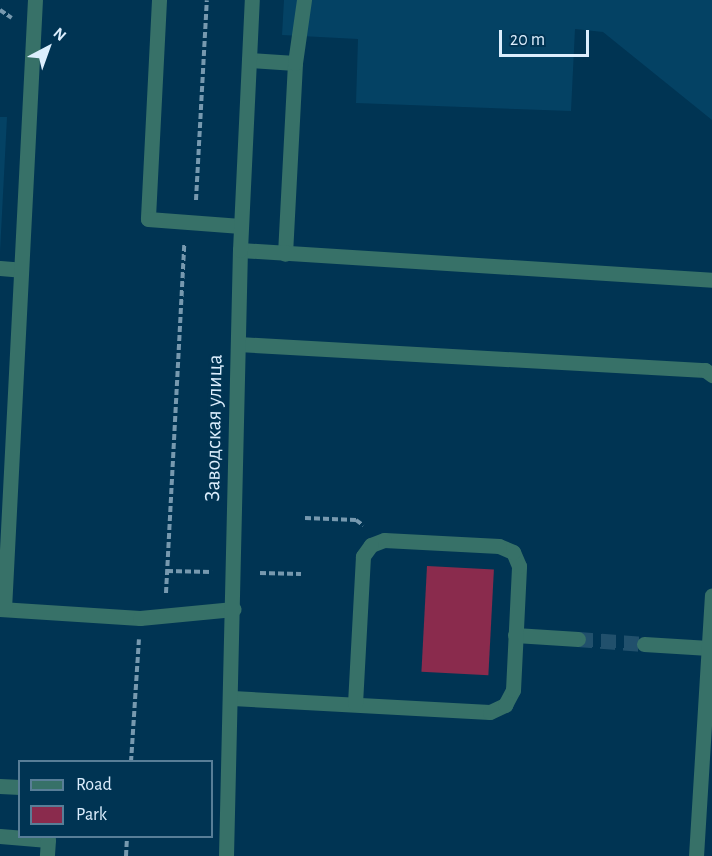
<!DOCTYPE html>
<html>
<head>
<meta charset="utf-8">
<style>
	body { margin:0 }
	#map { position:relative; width:712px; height:856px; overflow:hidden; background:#003453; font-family:"Alegreya Sans",sans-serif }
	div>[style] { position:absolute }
	.built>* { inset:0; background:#044264 }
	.green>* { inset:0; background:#8a2b4d; transform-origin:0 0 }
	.minor-tunnel>* { height:15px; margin-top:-7.5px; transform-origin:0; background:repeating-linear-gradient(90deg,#21506c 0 15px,transparent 0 23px) }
	.path>* { height:4px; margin-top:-2px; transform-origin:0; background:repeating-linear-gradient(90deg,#7799af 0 6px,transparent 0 9px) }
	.minor>* { height:15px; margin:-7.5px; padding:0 7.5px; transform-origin:7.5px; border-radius:7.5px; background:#377168 }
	span { translate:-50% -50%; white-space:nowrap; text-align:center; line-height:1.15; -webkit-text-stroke:6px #003453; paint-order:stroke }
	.street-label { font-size:22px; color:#dceefd }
	.legend { position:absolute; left:18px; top:760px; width:195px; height:78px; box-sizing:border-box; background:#003453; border:2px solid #587e97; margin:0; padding:8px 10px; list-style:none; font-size:18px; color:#dceefd }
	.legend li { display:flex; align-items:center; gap:12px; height:30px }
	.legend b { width:30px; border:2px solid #587e97 }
	.north { position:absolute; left:18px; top:18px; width:60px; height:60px; -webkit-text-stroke:4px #003453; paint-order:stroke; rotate:41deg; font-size:16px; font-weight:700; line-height:24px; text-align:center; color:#dceefd }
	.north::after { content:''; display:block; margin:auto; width:21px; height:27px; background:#dceefd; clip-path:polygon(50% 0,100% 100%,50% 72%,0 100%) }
	.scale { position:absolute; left:499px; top:30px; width:90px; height:27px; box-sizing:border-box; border:3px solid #dceefd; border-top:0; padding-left:8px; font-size:18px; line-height:21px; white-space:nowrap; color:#dceefd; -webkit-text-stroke:4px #003453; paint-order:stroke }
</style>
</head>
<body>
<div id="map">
	<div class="built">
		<i style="clip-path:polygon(284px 0,712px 0,712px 120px,603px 32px,575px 29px,571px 111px,356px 103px,358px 39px,282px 35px)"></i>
		<i style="clip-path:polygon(0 117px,7px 117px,0 252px)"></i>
	</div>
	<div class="green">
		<i style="left:427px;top:566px;width:67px;height:106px;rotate:3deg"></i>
	</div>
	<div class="minor-tunnel">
		<i style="left:578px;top:639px;width:66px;rotate:4.3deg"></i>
	</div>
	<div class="path">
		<i style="left:0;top:10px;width:14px;rotate:34deg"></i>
		<i style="left:196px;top:200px;width:200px;rotate:-86.9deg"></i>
		<i style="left:305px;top:518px;width:51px;rotate:2.2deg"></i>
		<i style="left:356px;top:520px;width:9px;rotate:36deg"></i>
		<i style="left:167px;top:571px;width:45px;rotate:1.3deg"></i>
		<i style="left:260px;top:573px;width:41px;rotate:1.4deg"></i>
		<i style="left:166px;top:593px;width:349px;rotate:-87deg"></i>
		<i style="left:131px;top:762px;width:123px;rotate:-86.3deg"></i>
		<i style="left:126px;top:856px;width:20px;rotate:-87deg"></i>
	</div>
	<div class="minor">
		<i style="left:159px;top:0;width:219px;rotate:92.9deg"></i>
		<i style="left:148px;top:219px;width:93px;rotate:4.3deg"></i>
		<i style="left:249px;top:60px;width:46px;rotate:3.7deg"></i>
		<i style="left:295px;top:63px;width:191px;rotate:93deg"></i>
		<i style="left:295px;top:63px;width:64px;rotate:-81.9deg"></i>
		<i style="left:240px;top:250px;width:473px;rotate:3.6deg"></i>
		<i style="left:0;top:268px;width:21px;rotate:5deg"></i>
		<i style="left:238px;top:344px;width:468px;rotate:3.2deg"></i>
		<i style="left:705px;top:370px;width:9px;rotate:36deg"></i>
		<i style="left:0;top:609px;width:140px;rotate:3.7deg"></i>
		<i style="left:140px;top:618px;width:94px;rotate:-5.5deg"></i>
		<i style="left:4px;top:609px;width:610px;rotate:-87.09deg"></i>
		<i style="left:515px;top:635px;width:63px;rotate:3.6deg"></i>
		<i style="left:644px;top:644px;width:65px;rotate:3.5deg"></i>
		<i style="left:232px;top:698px;width:258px;rotate:3.1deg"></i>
		<i style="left:490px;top:712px;width:17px;rotate:-25deg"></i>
		<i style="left:505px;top:705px;width:17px;rotate:-62deg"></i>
		<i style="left:513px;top:690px;width:124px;rotate:-87.2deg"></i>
		<i style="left:519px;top:566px;width:15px;rotate:-113deg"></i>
		<i style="left:513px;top:552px;width:15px;rotate:-157deg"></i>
		<i style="left:499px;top:546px;width:115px;rotate:-177deg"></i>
		<i style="left:384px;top:540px;width:14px;rotate:159deg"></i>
		<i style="left:371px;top:545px;width:14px;rotate:126deg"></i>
		<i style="left:363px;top:556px;width:148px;rotate:93.1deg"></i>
		<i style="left:0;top:786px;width:20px;rotate:3deg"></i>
		<i style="left:0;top:836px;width:48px;rotate:4.8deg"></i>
		<i style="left:48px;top:840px;width:16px;rotate:94deg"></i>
		<i style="left:226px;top:856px;width:606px;rotate:-88.68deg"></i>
		<i style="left:240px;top:250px;width:250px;rotate:-87.3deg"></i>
		<i style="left:696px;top:856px;width:261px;rotate:-86.5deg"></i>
	</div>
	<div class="street-label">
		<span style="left:214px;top:428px;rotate:-89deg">Заводская улица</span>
	</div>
	<ul class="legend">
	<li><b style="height:8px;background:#377168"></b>Road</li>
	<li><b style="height:16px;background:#8a2b4d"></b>Park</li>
	</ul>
	<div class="north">N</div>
	<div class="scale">20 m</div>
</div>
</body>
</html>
